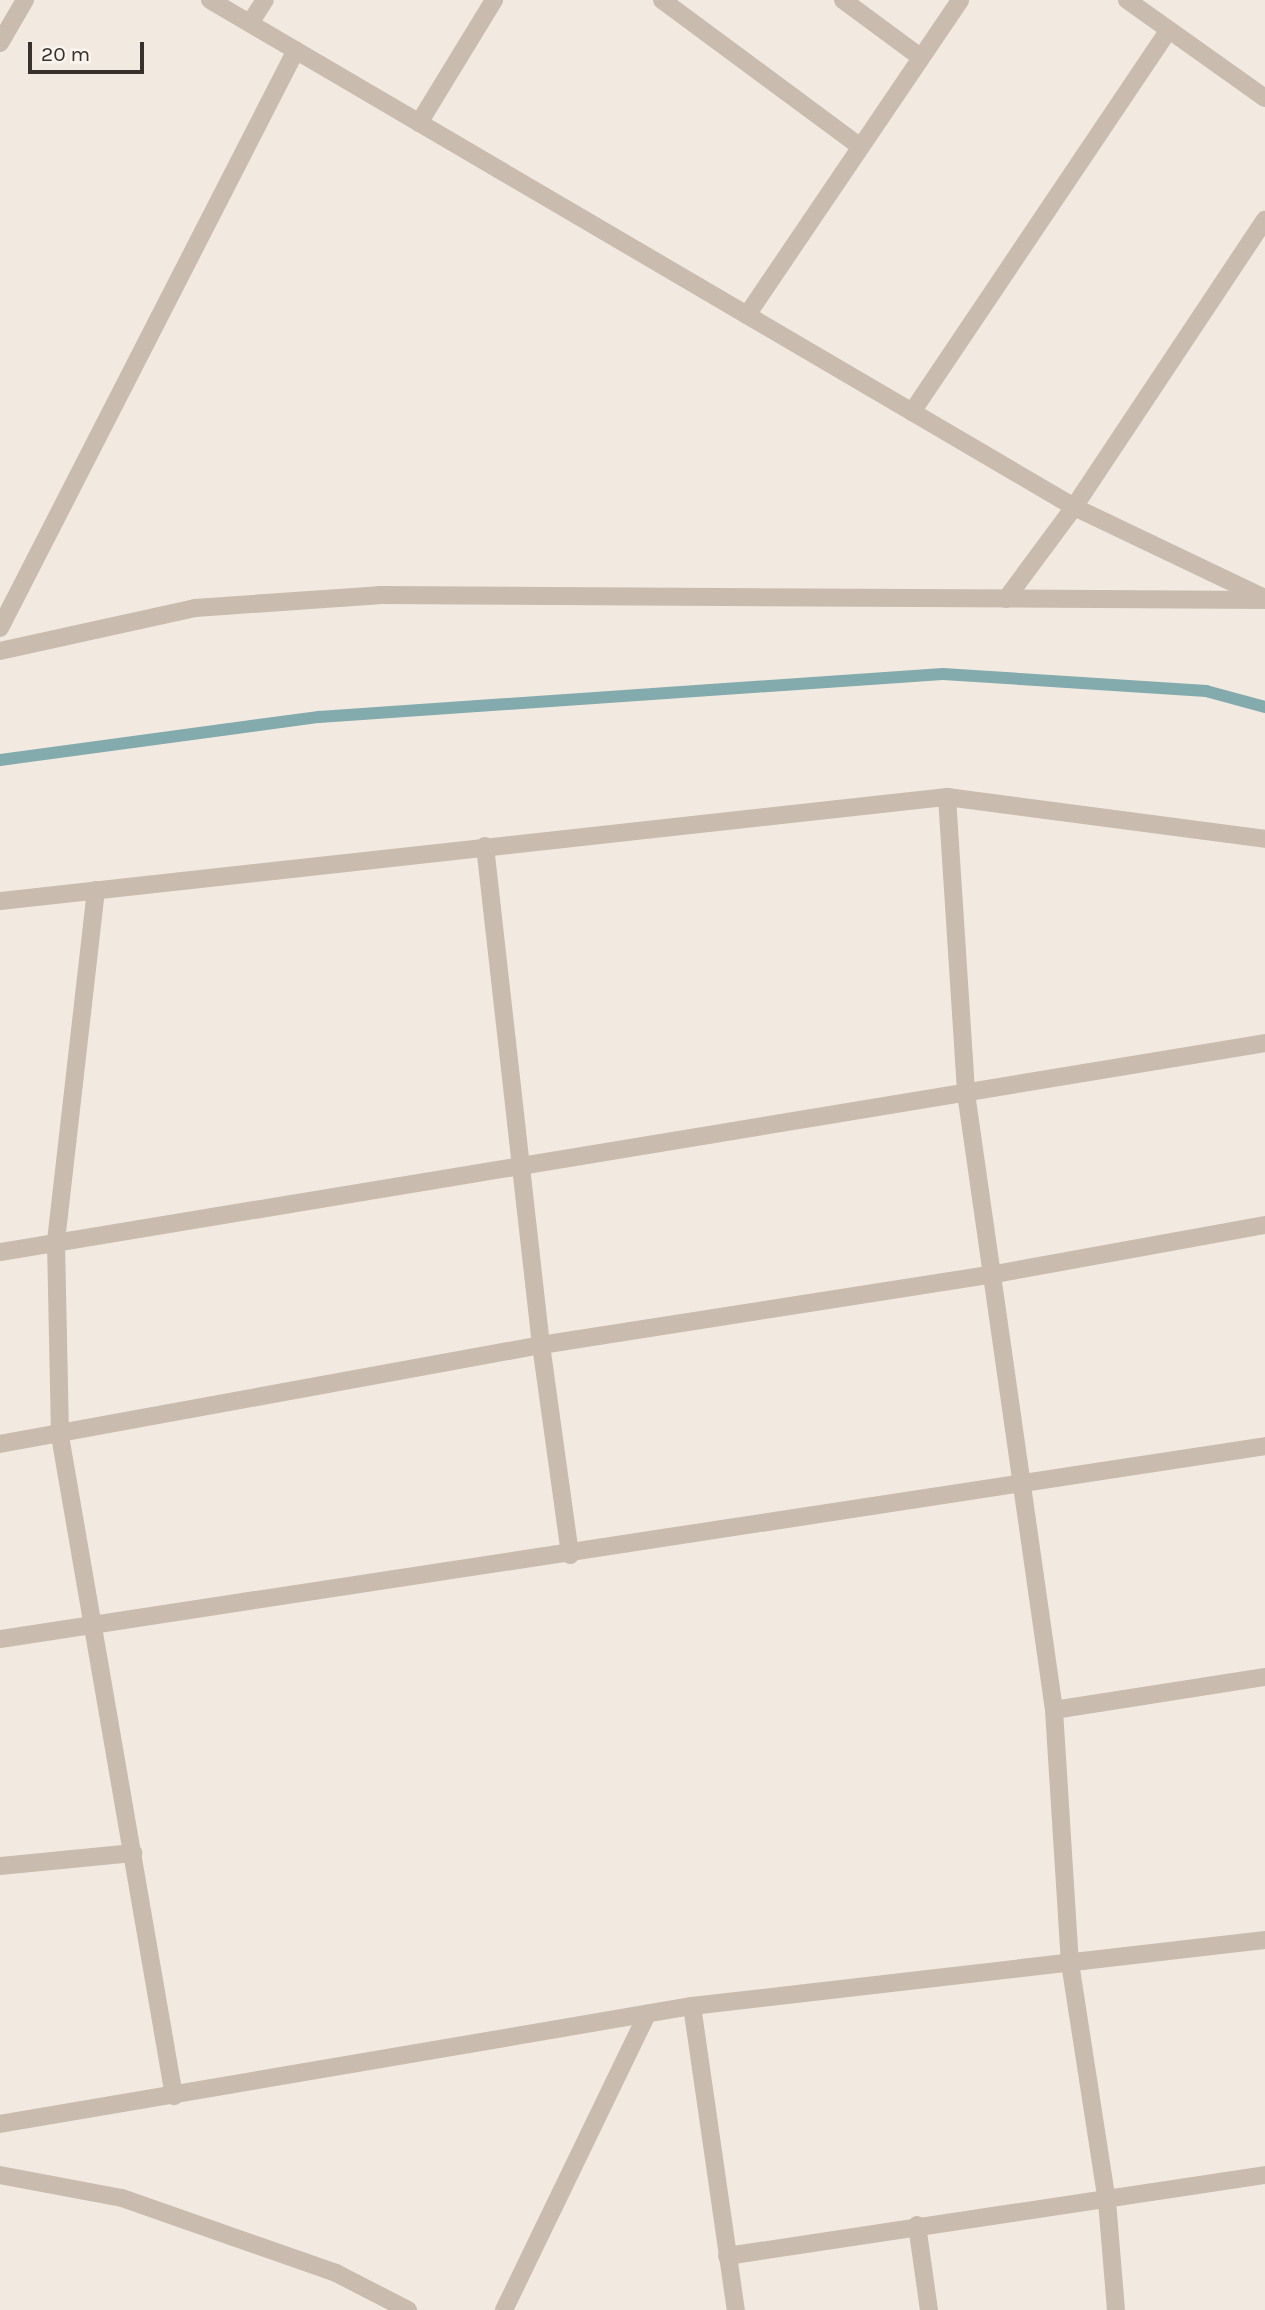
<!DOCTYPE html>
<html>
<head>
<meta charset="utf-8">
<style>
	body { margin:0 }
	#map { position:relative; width:1265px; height:2310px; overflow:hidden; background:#f2eae1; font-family:Karla,sans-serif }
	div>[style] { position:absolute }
	.stream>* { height:12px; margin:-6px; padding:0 6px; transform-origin:6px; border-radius:6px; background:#83aaac }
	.minor>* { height:18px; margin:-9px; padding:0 9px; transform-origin:9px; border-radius:9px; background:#c9bbae }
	span { translate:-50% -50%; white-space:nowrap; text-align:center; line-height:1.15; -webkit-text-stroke:7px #f9f4ee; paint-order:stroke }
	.scale { position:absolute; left:28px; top:42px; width:116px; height:32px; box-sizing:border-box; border:4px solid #38302c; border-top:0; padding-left:9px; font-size:21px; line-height:24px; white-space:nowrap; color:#38302c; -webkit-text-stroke:5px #f9f4ee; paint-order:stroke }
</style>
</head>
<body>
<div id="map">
	<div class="stream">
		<i style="left:0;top:760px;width:322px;rotate:-7.7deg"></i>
		<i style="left:319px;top:717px;width:625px;rotate:-3.94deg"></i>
		<i style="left:943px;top:674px;width:264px;rotate:3.7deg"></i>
		<i style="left:1206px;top:691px;width:61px;rotate:15.2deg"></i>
	</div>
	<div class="minor">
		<i style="left:210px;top:0;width:1002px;rotate:30.4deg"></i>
		<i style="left:1074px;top:507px;width:209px;rotate:25.5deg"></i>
		<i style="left:662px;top:0;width:244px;rotate:36.5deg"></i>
		<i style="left:843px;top:0;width:96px;rotate:36.5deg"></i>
		<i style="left:1127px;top:0;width:169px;rotate:35.4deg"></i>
		<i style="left:250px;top:23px;width:27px;rotate:-57deg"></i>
		<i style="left:0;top:43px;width:50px;rotate:-59.8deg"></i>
		<i style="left:419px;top:123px;width:144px;rotate:-58.6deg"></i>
		<i style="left:747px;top:315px;width:380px;rotate:-55.9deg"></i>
		<i style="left:912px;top:412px;width:459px;rotate:-56.1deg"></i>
		<i style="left:1006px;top:599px;width:114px;rotate:-53.5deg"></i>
		<i style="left:1074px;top:507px;width:345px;rotate:-56.4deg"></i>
		<i style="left:0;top:628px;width:649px;rotate:-62.88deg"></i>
		<i style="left:0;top:651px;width:200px;rotate:-12.4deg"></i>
		<i style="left:195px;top:608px;width:184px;rotate:-4deg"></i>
		<i style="left:379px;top:595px;width:886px;rotate:0.32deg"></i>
		<i style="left:947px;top:797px;width:297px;rotate:86.3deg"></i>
		<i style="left:966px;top:1093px;width:623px;rotate:81.88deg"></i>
		<i style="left:1054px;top:1710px;width:254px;rotate:86.4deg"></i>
		<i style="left:1070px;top:1963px;width:241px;rotate:81.2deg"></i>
		<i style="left:1107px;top:2201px;width:109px;rotate:85.3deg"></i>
		<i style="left:485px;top:846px;width:502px;rotate:83.6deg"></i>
		<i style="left:541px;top:1345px;width:212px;rotate:82.1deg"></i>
		<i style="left:96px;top:890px;width:355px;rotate:96.5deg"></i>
		<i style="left:56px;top:1243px;width:193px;rotate:88.8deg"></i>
		<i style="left:60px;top:1436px;width:670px;rotate:80.2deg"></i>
		<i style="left:0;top:901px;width:953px;rotate:-6.27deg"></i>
		<i style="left:947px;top:797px;width:321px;rotate:7.5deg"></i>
		<i style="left:0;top:1252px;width:1282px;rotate:-9.38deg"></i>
		<i style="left:0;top:1444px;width:550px;rotate:-10.37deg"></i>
		<i style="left:541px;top:1345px;width:460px;rotate:-8.9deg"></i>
		<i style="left:995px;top:1274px;width:274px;rotate:-10.3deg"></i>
		<i style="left:0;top:1639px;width:1280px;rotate:-8.67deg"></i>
		<i style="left:1054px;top:1710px;width:214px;rotate:-8.9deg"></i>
		<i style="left:0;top:1866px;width:134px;rotate:-5.6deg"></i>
		<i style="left:692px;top:2006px;width:307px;rotate:81.8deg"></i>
		<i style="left:0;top:2124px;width:702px;rotate:-9.68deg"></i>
		<i style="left:692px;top:2006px;width:577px;rotate:-6.57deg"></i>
		<i style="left:0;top:2175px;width:124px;rotate:10.7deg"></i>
		<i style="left:122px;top:2198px;width:227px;rotate:19.3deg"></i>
		<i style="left:336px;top:2273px;width:81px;rotate:27.2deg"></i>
		<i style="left:917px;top:2225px;width:86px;rotate:82deg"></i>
		<i style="left:727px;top:2256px;width:544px;rotate:-8.56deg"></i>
		<i style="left:504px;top:2310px;width:329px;rotate:-64.2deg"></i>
	</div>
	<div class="scale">20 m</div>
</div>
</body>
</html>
